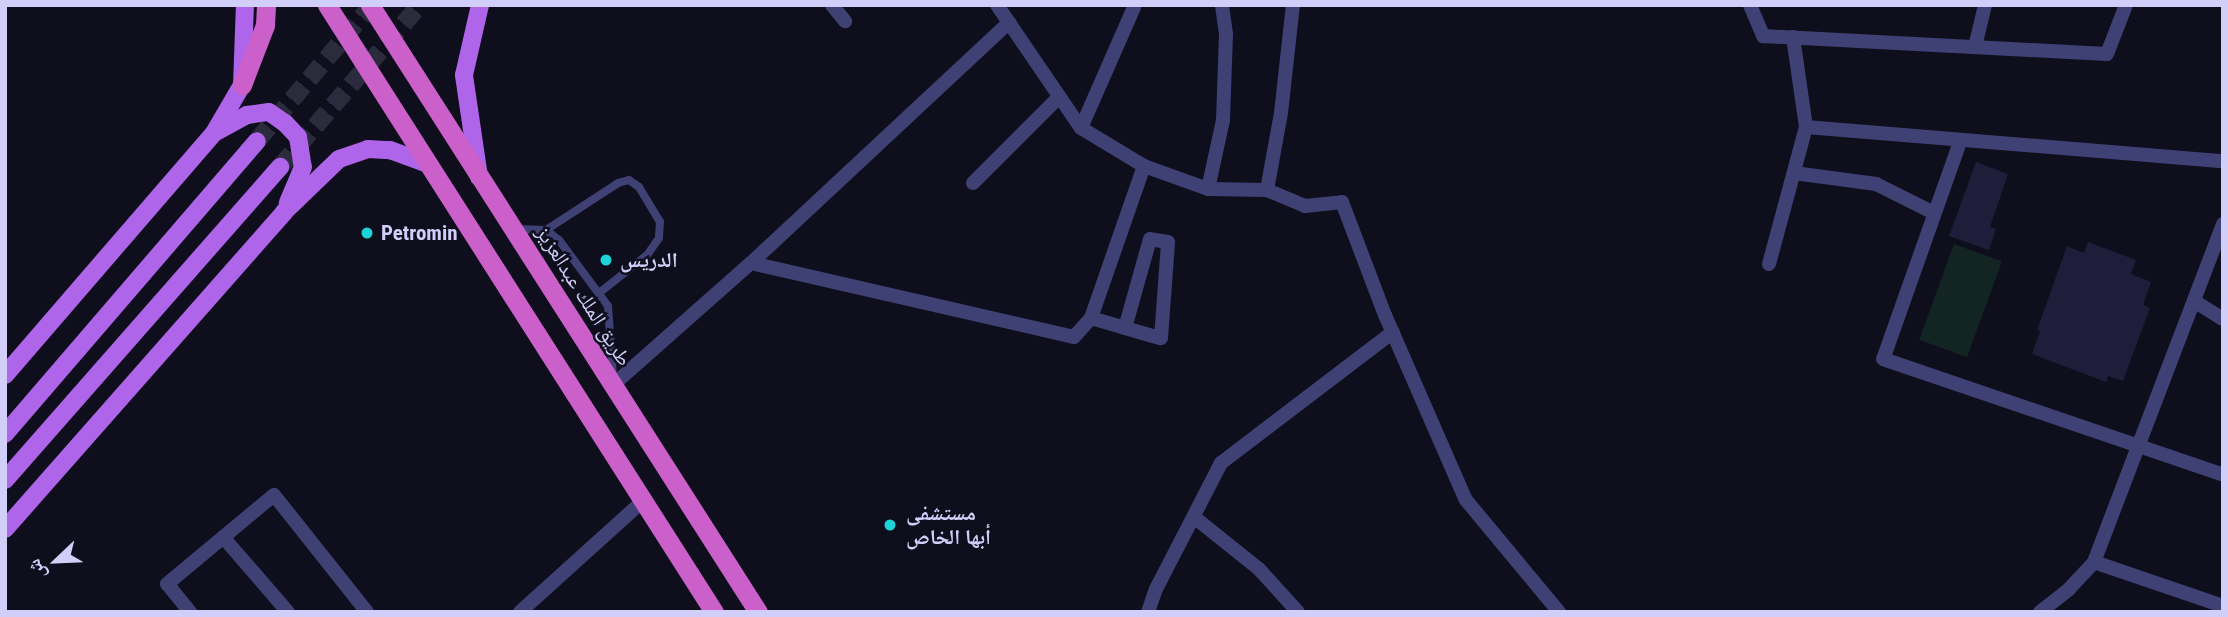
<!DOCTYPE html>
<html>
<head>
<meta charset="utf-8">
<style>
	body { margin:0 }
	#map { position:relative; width:2228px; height:617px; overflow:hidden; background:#0f0e1c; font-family:"Roboto Condensed","Noto Naskh Arabic",sans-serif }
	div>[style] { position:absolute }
	.green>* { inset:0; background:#122523; transform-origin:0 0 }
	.building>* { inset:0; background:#201d3a }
	.primary-tunnel>* { height:18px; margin-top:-9px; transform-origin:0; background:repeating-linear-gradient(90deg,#2c2b3d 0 18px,transparent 0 27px) }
	.service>* { height:8px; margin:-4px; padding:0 4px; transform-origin:4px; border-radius:4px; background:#3f4175 }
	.minor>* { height:14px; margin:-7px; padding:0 7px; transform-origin:7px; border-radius:7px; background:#3f4175 }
	.primary>* { height:18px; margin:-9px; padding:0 9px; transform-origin:9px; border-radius:9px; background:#ae65ea }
	.trunk>* { height:19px; margin:-9.5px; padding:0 9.5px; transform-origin:9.5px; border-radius:9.5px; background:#cc60ca }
	.dots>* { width:19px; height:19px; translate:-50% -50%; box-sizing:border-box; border:4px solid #0f0e1c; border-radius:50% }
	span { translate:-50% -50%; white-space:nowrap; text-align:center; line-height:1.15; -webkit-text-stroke:5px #0f0e1c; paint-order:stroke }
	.poi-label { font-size:21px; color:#d1cff9; font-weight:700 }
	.left { translate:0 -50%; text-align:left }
	.street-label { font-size:21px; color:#d1cff9 }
	.frame { position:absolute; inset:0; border:7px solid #d1cff9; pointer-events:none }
	.north { position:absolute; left:21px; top:526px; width:70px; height:70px; -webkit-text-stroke:5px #0f0e1c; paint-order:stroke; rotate:247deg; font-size:19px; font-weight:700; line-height:28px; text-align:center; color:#d1cff9 }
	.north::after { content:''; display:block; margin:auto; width:24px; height:32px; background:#d1cff9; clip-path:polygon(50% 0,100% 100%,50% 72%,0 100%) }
</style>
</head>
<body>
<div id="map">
	<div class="green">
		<i style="left:1954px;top:244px;width:51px;height:102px;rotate:20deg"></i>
	</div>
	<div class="building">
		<i style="clip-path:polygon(1976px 162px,2008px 174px,1990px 227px,1996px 229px,1989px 250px,1949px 236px)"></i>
		<i style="clip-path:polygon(2088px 242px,2136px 260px,2131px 274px,2151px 282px,2143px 305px,2150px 308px,2123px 381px,2108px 376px,2106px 382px,2032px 354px,2040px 331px,2037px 330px,2067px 246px,2084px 253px)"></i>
	</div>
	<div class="primary-tunnel">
		<i style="left:257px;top:141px;width:178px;rotate:-49.8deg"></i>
		<i style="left:280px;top:167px;width:214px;rotate:-49.2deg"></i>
	</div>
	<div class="service">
		<i style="left:516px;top:229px;width:30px;rotate:2deg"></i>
		<i style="left:546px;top:230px;width:16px;rotate:38deg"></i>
		<i style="left:559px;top:240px;width:82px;rotate:53.4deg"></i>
		<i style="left:608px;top:306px;width:69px;rotate:85.9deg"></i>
		<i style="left:546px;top:230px;width:86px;rotate:-33.1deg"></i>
		<i style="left:618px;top:183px;width:11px;rotate:-15deg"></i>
		<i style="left:629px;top:180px;width:12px;rotate:35deg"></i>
		<i style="left:639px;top:187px;width:41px;rotate:59deg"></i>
		<i style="left:660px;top:222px;width:16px;rotate:94deg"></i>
		<i style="left:659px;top:238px;width:21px;rotate:125deg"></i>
		<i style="left:647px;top:255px;width:61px;rotate:141.6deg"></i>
	</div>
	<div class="minor">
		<i style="left:832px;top:5px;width:21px;rotate:51deg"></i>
		<i style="left:997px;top:5px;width:149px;rotate:55.7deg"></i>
		<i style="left:1081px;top:128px;width:74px;rotate:31.1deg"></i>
		<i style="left:1144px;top:166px;width:68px;rotate:19.8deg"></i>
		<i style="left:1208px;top:189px;width:59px;rotate:1deg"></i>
		<i style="left:1267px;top:190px;width:41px;rotate:22.8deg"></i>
		<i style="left:1305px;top:206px;width:37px;rotate:-6deg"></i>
		<i style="left:1342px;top:202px;width:121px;rotate:69.2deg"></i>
		<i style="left:1385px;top:315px;width:202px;rotate:66.4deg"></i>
		<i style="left:1466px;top:500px;width:146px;rotate:50.3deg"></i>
		<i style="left:1750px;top:5px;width:34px;rotate:67deg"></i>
		<i style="left:1763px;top:36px;width:344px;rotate:3deg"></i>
		<i style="left:2107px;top:54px;width:53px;rotate:-68.8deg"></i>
		<i style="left:1975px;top:47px;width:43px;rotate:-76.6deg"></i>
		<i style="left:1806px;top:127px;width:418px;rotate:4.7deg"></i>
		<i style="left:1081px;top:128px;width:132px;rotate:-66.3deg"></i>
		<i style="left:1960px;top:142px;width:230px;rotate:109.5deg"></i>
		<i style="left:1883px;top:359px;width:359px;rotate:18.8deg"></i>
		<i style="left:1794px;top:173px;width:83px;rotate:7.6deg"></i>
		<i style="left:1876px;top:184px;width:65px;rotate:26.6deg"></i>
		<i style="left:973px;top:183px;width:122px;rotate:-45deg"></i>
		<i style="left:1208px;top:189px;width:71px;rotate:-77.7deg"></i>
		<i style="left:1223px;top:120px;width:86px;rotate:-88deg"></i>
		<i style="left:1226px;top:34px;width:29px;rotate:-98deg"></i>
		<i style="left:1267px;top:190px;width:78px;rotate:-79.7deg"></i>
		<i style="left:1281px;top:113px;width:109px;rotate:-83.7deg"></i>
		<i style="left:751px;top:263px;width:331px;rotate:12.9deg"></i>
		<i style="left:1074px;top:337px;width:25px;rotate:-48deg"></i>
		<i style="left:1091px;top:318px;width:35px;rotate:16deg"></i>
		<i style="left:1125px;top:328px;width:37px;rotate:16deg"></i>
		<i style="left:1161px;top:338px;width:96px;rotate:-85.8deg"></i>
		<i style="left:1168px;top:242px;width:18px;rotate:-171deg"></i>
		<i style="left:1150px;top:239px;width:92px;rotate:105.7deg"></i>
		<i style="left:1769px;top:264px;width:142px;rotate:-74.9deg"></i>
		<i style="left:1806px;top:127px;width:91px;rotate:-98.2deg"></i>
		<i style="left:2194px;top:301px;width:34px;rotate:32deg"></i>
		<i style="left:1091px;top:318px;width:161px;rotate:-70.8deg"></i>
		<i style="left:613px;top:385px;width:184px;rotate:-41.5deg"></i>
		<i style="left:751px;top:263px;width:353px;rotate:-43deg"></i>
		<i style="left:1194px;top:517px;width:83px;rotate:38.7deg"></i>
		<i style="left:1259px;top:569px;width:58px;rotate:47.8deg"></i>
		<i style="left:223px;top:537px;width:99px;rotate:49.1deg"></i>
		<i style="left:2094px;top:562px;width:136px;rotate:18.8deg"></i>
		<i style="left:190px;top:612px;width:36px;rotate:-129deg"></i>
		<i style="left:167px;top:584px;width:139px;rotate:-39.8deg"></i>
		<i style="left:274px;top:495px;width:149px;rotate:51.5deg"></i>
		<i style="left:520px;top:612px;width:166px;rotate:-42.1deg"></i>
		<i style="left:1148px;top:612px;width:24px;rotate:-71deg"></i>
		<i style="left:1156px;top:589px;width:142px;rotate:-62.7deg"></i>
		<i style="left:1221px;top:463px;width:216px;rotate:-37.3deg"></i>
		<i style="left:2040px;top:612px;width:37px;rotate:-38deg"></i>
		<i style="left:2069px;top:589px;width:37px;rotate:-47deg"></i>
		<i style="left:2094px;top:562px;width:362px;rotate:-69.1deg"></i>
	</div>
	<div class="primary">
		<i style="left:216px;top:132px;width:35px;rotate:-29deg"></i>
		<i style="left:247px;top:115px;width:22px;rotate:-8deg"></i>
		<i style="left:269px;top:112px;width:19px;rotate:35deg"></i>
		<i style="left:285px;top:123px;width:19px;rotate:47deg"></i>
		<i style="left:298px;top:137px;width:30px;rotate:81deg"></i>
		<i style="left:303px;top:167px;width:39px;rotate:113deg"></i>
		<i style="left:479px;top:177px;width:103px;rotate:-98.4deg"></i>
		<i style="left:464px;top:75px;width:72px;rotate:-77.1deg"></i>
		<i style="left:5px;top:375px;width:320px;rotate:-49.2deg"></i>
		<i style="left:214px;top:133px;width:56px;rotate:-59.7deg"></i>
		<i style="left:242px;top:85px;width:80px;rotate:-87.9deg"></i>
		<i style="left:5px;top:434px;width:386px;rotate:-49.3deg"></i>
		<i style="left:5px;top:480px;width:417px;rotate:-48.7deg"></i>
		<i style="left:5px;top:529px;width:422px;rotate:-48.6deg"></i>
		<i style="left:284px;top:212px;width:76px;rotate:-43.9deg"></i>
		<i style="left:339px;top:159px;width:31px;rotate:-19deg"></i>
		<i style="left:368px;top:149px;width:22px;rotate:3deg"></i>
		<i style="left:390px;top:150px;width:40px;rotate:20.2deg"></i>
	</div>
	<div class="trunk">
		<i style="left:327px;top:5px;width:720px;rotate:57.48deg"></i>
		<i style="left:370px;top:5px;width:720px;rotate:57.41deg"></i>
		<i style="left:242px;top:85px;width:64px;rotate:-69deg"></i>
		<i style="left:265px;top:25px;width:20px;rotate:-87deg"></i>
	</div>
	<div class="dots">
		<i style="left:367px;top:233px;background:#1dd3d7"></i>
		<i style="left:606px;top:260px;background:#1dd3d7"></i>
		<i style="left:890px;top:525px;background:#1dd3d7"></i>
	</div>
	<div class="poi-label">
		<span class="left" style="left:381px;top:233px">Petromin</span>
		<span class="left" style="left:620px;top:260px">الدريس</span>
		<span class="left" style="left:906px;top:525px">مستشفى<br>أبها الخاص</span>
	</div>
	<div class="street-label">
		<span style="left:584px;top:296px;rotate:58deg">طريق الملك عبدالعزيز</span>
	</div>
	<div class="frame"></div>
	<div class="north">ش</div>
</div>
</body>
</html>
